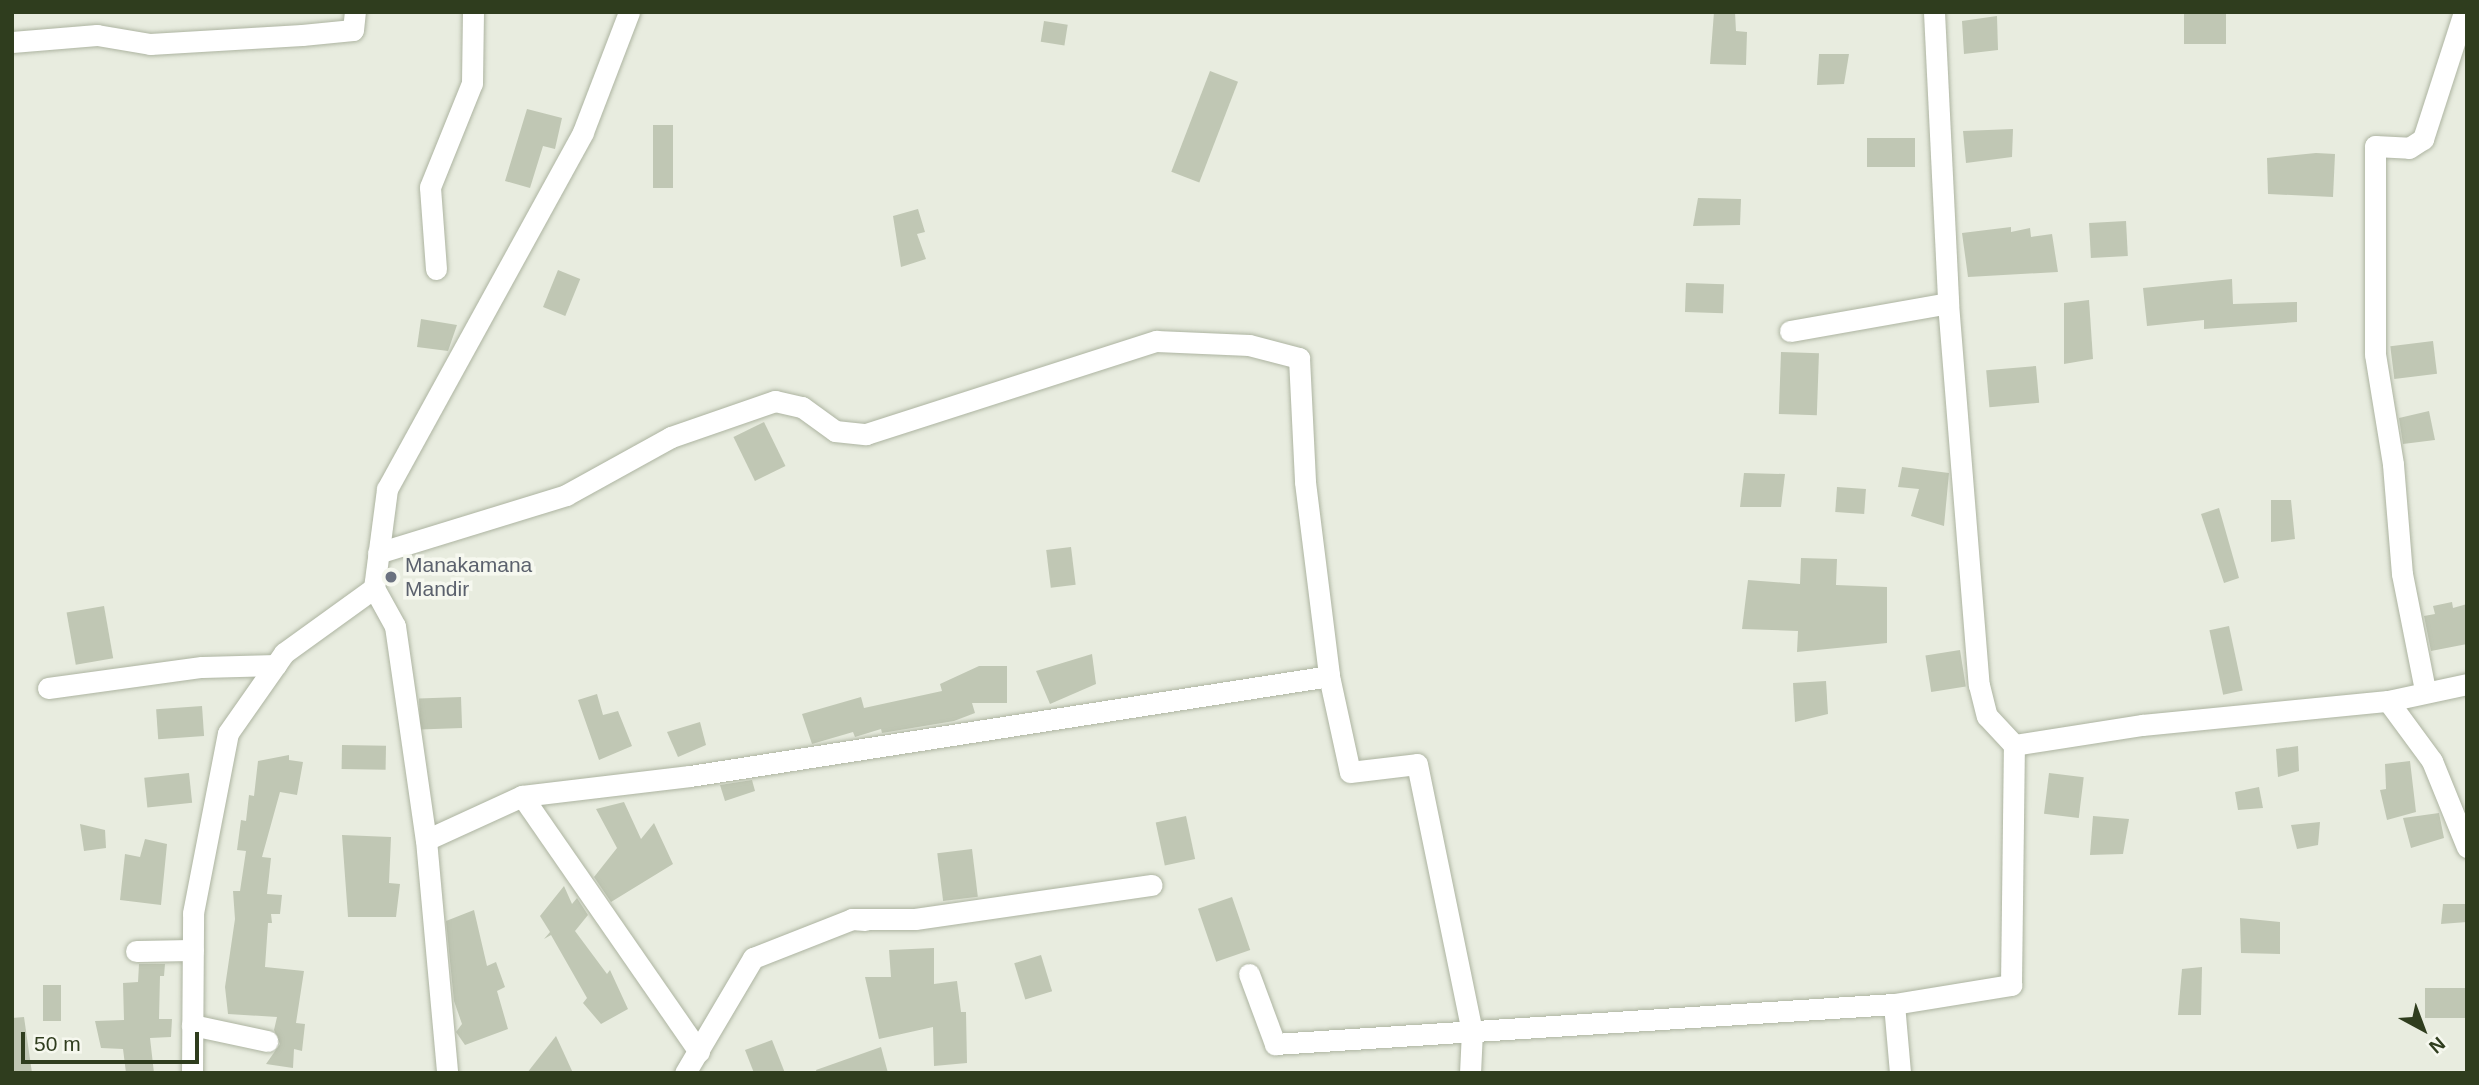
<!DOCTYPE html>
<html>
<head>
<meta charset="utf-8">
<style>
	body { margin:0 }
	#map { position:relative; width:2479px; height:1085px; overflow:hidden; background:#e8ecdf; font-family:Helvetica,sans-serif }
	div>[style] { position:absolute }
	.building>* { inset:0; background:#c0c7b4; transform-origin:0 0 }
	.roads { filter:drop-shadow(0 0 2px #adb4a1) drop-shadow(0 0 2px #adb4a1) }
	.minor>* { height:21px; margin:-10.5px; padding:0 10.5px; transform-origin:10.5px; border-radius:10.5px; background:#fff }
	.tertiary>* { height:21px; margin:-10.5px; padding:0 10.5px; transform-origin:10.5px; border-radius:10.5px; background:#fff }
	.dots>* { width:19px; height:19px; translate:-50% -50%; box-sizing:border-box; border:4px solid #f6f8ef; border-radius:50% }
	span { translate:-50% -50%; white-space:nowrap; text-align:center; line-height:1.15; -webkit-text-stroke:7px #f6f8ef; paint-order:stroke }
	.worship-label { font-size:21px; color:#5b616d }
	.left { translate:0 -50%; text-align:left }
	.frame { position:absolute; inset:0; border:14px solid #2f3d1e; pointer-events:none }
	.north { position:absolute; left:2388px; top:994px; width:70px; height:70px; -webkit-text-stroke:5px #f6f8ef; paint-order:stroke; rotate:139deg; font-size:19px; font-weight:700; line-height:28px; text-align:center; color:#2f3d1e }
	.north::after { content:''; display:block; margin:auto; width:24px; height:32px; background:#2f3d1e; clip-path:polygon(50% 0,100% 100%,50% 72%,0 100%) }
	.scale { position:absolute; left:21px; top:1032px; width:178px; height:32px; box-sizing:border-box; border:4px solid #2f3d1e; border-top:0; padding-left:9px; font-size:21px; line-height:24px; white-space:nowrap; color:#2f3d1e; -webkit-text-stroke:5px #f6f8ef; paint-order:stroke }
</style>
</head>
<body>
<div id="map">
	<div class="building">
		<i style="clip-path:polygon(1714px 12px,1735px 12px,1736px 31px,1747px 32px,1746px 65px,1710px 64px)"></i>
		<i style="left:2184px;top:12px;width:42px;height:32px"></i>
		<i style="clip-path:polygon(1997px 16px,1998px 50px,1964px 54px,1962px 21px)"></i>
		<i style="left:1044px;top:21px;width:24px;height:21px;rotate:9deg"></i>
		<i style="clip-path:polygon(1819px 54px,1849px 54px,1844px 84px,1817px 85px)"></i>
		<i style="left:1210px;top:71px;width:30px;height:108px;rotate:21deg"></i>
		<i style="clip-path:polygon(527px 109px,562px 118px,555px 149px,543px 146px,530px 188px,505px 181px)"></i>
		<i style="left:653px;top:125px;width:20px;height:63px"></i>
		<i style="clip-path:polygon(2013px 129px,2012px 157px,1966px 163px,1963px 131px)"></i>
		<i style="left:1915px;top:138px;width:29px;height:48px;rotate:90deg"></i>
		<i style="clip-path:polygon(2316px 153px,2335px 154px,2333px 197px,2268px 194px,2267px 158px)"></i>
		<i style="clip-path:polygon(1698px 198px,1741px 199px,1740px 225px,1693px 226px)"></i>
		<i style="clip-path:polygon(918px 209px,925px 232px,917px 234px,926px 259px,901px 267px,893px 216px)"></i>
		<i style="left:2126px;top:221px;width:35px;height:37px;rotate:87deg"></i>
		<i style="clip-path:polygon(2011px 227px,2011px 232px,2030px 228px,2031px 237px,2052px 234px,2058px 272px,1968px 277px,1962px 233px)"></i>
		<i style="left:558px;top:270px;width:24px;height:40px;rotate:22deg"></i>
		<i style="clip-path:polygon(2232px 279px,2233px 304px,2297px 302px,2297px 322px,2204px 329px,2204px 320px,2147px 326px,2143px 288px)"></i>
		<i style="left:1686px;top:283px;width:38px;height:29px;rotate:2deg"></i>
		<i style="clip-path:polygon(2089px 300px,2093px 359px,2064px 364px,2064px 303px)"></i>
		<i style="clip-path:polygon(421px 319px,457px 325px,448px 351px,417px 347px)"></i>
		<i style="left:2433px;top:341px;width:33px;height:43px;rotate:83deg"></i>
		<i style="left:1781px;top:352px;width:38px;height:62px;rotate:2deg"></i>
		<i style="left:2036px;top:366px;width:37px;height:50px;rotate:85deg"></i>
		<i style="clip-path:polygon(2429px 411px,2435px 440px,2403px 444px,2399px 418px)"></i>
		<i style="left:764px;top:422px;width:49px;height:34px;rotate:64deg"></i>
		<i style="clip-path:polygon(1902px 467px,1949px 473px,1944px 526px,1911px 516px,1919px 489px,1898px 487px)"></i>
		<i style="clip-path:polygon(1744px 473px,1785px 474px,1781px 507px,1740px 507px)"></i>
		<i style="left:1837px;top:487px;width:29px;height:25px;rotate:4deg"></i>
		<i style="clip-path:polygon(2271px 500px,2291px 500px,2295px 539px,2271px 542px)"></i>
		<i style="clip-path:polygon(2219px 508px,2239px 578px,2224px 583px,2201px 514px)"></i>
		<i style="left:1071px;top:547px;width:38px;height:25px;rotate:83deg"></i>
		<i style="clip-path:polygon(1801px 558px,1837px 559px,1836px 585px,1887px 587px,1887px 643px,1797px 652px,1798px 631px,1742px 629px,1748px 580px,1800px 584px)"></i>
		<i style="clip-path:polygon(2452px 602px,2453px 608px,2467px 604px,2467px 644px,2431px 651px,2424px 616px,2435px 614px,2433px 606px)"></i>
		<i style="left:104px;top:606px;width:53px;height:38px;rotate:80deg"></i>
		<i style="left:2229px;top:626px;width:66px;height:20px;rotate:78deg"></i>
		<i style="left:1960px;top:650px;width:37px;height:35px;rotate:81deg"></i>
		<i style="clip-path:polygon(1092px 654px,1096px 684px,1050px 704px,1036px 671px)"></i>
		<i style="clip-path:polygon(979px 666px,1007px 666px,1007px 703px,972px 703px,975px 713px,954px 721px,882px 733px,881px 729px,855px 737px,853px 732px,812px 744px,802px 714px,861px 697px,864px 708px,942px 691px,940px 684px)"></i>
		<i style="clip-path:polygon(1826px 681px,1828px 714px,1795px 722px,1793px 683px)"></i>
		<i style="clip-path:polygon(597px 694px,603px 715px,618px 711px,632px 746px,599px 760px,578px 700px)"></i>
		<i style="left:461px;top:697px;width:31px;height:42px;rotate:88deg"></i>
		<i style="left:202px;top:706px;width:30px;height:46px;rotate:86deg"></i>
		<i style="clip-path:polygon(700px 722px,706px 745px,678px 757px,667px 732px)"></i>
		<i style="left:342px;top:745px;width:44px;height:24px;rotate:1deg"></i>
		<i style="clip-path:polygon(2298px 746px,2299px 771px,2278px 777px,2276px 749px)"></i>
		<i style="clip-path:polygon(289px 755px,289px 760px,303px 762px,297px 795px,280px 792px,262px 857px,271px 858px,267px 894px,282px 895px,280px 914px,271px 914px,272px 923px,268px 923px,265px 967px,304px 971px,296px 1023px,305px 1024px,302px 1051px,294px 1049px,293px 1068px,266px 1064px,280px 1044px,274px 1030px,277px 1017px,228px 1014px,225px 987px,235px 919px,233px 891px,240px 891px,246px 851px,237px 850px,241px 820px,246px 821px,249px 795px,254px 796px,258px 761px)"></i>
		<i style="clip-path:polygon(2410px 761px,2416px 812px,2387px 820px,2380px 790px,2386px 789px,2385px 764px)"></i>
		<i style="left:189px;top:773px;width:30px;height:45px;rotate:84deg"></i>
		<i style="left:2049px;top:773px;width:35px;height:41px;rotate:7deg"></i>
		<i style="clip-path:polygon(752px 780px,755px 791px,725px 801px,720px 785px)"></i>
		<i style="clip-path:polygon(2259px 787px,2263px 808px,2238px 810px,2235px 792px)"></i>
		<i style="clip-path:polygon(624px 802px,641px 839px,654px 823px,673px 864px,611px 902px,594px 877px,617px 848px,596px 809px)"></i>
		<i style="clip-path:polygon(2439px 813px,2444px 838px,2411px 848px,2403px 818px)"></i>
		<i style="left:1186px;top:816px;width:44px;height:31px;rotate:78deg"></i>
		<i style="clip-path:polygon(2093px 816px,2129px 819px,2123px 854px,2090px 855px)"></i>
		<i style="clip-path:polygon(2320px 822px,2318px 845px,2297px 849px,2291px 825px)"></i>
		<i style="clip-path:polygon(80px 824px,105px 830px,106px 848px,84px 851px)"></i>
		<i style="clip-path:polygon(342px 835px,391px 837px,389px 883px,400px 884px,396px 917px,348px 917px)"></i>
		<i style="clip-path:polygon(145px 839px,167px 844px,161px 905px,120px 900px,125px 854px,140px 857px)"></i>
		<i style="left:972px;top:849px;width:48px;height:35px;rotate:83deg"></i>
		<i style="clip-path:polygon(564px 886px,572px 904px,577px 898px,588px 915px,575px 931px,607px 974px,610px 970px,628px 1009px,601px 1024px,583px 1003px,587px 998px,551px 935px,544px 939px,550px 932px,540px 916px)"></i>
		<i style="left:1232px;top:897px;width:56px;height:36px;rotate:71deg"></i>
		<i style="clip-path:polygon(2443px 904px,2467px 904px,2467px 922px,2441px 924px)"></i>
		<i style="clip-path:polygon(474px 910px,487px 966px,496px 962px,505px 987px,497px 991px,508px 1029px,465px 1045px,456px 1032px,462px 1024px,454px 1001px,446px 921px)"></i>
		<i style="clip-path:polygon(2240px 918px,2280px 922px,2280px 954px,2241px 953px)"></i>
		<i style="clip-path:polygon(934px 948px,934px 984px,957px 981px,961px 1012px,966px 1012px,967px 1063px,934px 1066px,933px 1027px,879px 1039px,865px 977px,891px 977px,889px 950px)"></i>
		<i style="left:1041px;top:955px;width:38px;height:28px;rotate:73deg"></i>
		<i style="clip-path:polygon(139px 964px,165px 964px,164px 976px,160px 976px,159px 1019px,172px 1019px,171px 1037px,150px 1038px,154px 1073px,126px 1073px,123px 1049px,101px 1048px,95px 1021px,124px 1020px,123px 983px,138px 982px)"></i>
		<i style="clip-path:polygon(2202px 967px,2201px 1015px,2178px 1015px,2182px 969px)"></i>
		<i style="left:43px;top:985px;width:18px;height:36px"></i>
		<i style="left:2467px;top:988px;width:30px;height:42px;rotate:90deg"></i>
		<i style="clip-path:polygon(24px 1017px,32px 1073px,12px 1073px,12px 1018px)"></i>
		<i style="clip-path:polygon(556px 1036px,573px 1073px,527px 1073px)"></i>
		<i style="clip-path:polygon(772px 1040px,785px 1073px,754px 1073px,745px 1050px)"></i>
		<i style="clip-path:polygon(881px 1047px,888px 1073px,817px 1073px,816px 1070px)"></i>
	</div>
	<div class="roads">
		<div class="minor">
			<i style="left:12px;top:42px;width:85px;rotate:-4.7deg"></i>
			<i style="left:97px;top:35px;width:54px;rotate:9.6deg"></i>
			<i style="left:150px;top:44px;width:152px;rotate:-3.4deg"></i>
			<i style="left:302px;top:35px;width:51px;rotate:-5.6deg"></i>
			<i style="left:353px;top:30px;width:18px;rotate:-84deg"></i>
			<i style="left:436px;top:269px;width:82px;rotate:-94.2deg"></i>
			<i style="left:430px;top:187px;width:112px;rotate:-68deg"></i>
			<i style="left:472px;top:83px;width:71px;rotate:-89.2deg"></i>
			<i style="left:1790px;top:331px;width:160px;rotate:-10deg"></i>
			<i style="left:378px;top:553px;width:197px;rotate:-17.1deg"></i>
			<i style="left:566px;top:495px;width:120px;rotate:-28.9deg"></i>
			<i style="left:671px;top:437px;width:110px;rotate:-19.1deg"></i>
			<i style="left:775px;top:401px;width:28px;rotate:13deg"></i>
			<i style="left:802px;top:407px;width:41px;rotate:36deg"></i>
			<i style="left:835px;top:431px;width:31px;rotate:6deg"></i>
			<i style="left:866px;top:434px;width:305px;rotate:-17.8deg"></i>
			<i style="left:1156px;top:341px;width:93px;rotate:2.5deg"></i>
			<i style="left:1249px;top:345px;width:52px;rotate:14.6deg"></i>
			<i style="left:1299px;top:358px;width:124px;rotate:87.2deg"></i>
			<i style="left:1305px;top:482px;width:195px;rotate:82.9deg"></i>
			<i style="left:1329px;top:676px;width:98px;rotate:77.7deg"></i>
			<i style="left:1350px;top:772px;width:67px;rotate:-6.8deg"></i>
			<i style="left:1417px;top:764px;width:273px;rotate:78.4deg"></i>
			<i style="left:1472px;top:1031px;width:42px;rotate:92.7deg"></i>
			<i style="left:374px;top:588px;width:43px;rotate:61.1deg"></i>
			<i style="left:395px;top:626px;width:216px;rotate:81.8deg"></i>
			<i style="left:426px;top:840px;width:234px;rotate:84.8deg"></i>
			<i style="left:48px;top:688px;width:155px;rotate:-7.8deg"></i>
			<i style="left:202px;top:667px;width:74px;rotate:-1.5deg"></i>
			<i style="left:2425px;top:690px;width:118px;rotate:-101.2deg"></i>
			<i style="left:2402px;top:574px;width:110px;rotate:-94.7deg"></i>
			<i style="left:2393px;top:464px;width:111px;rotate:-99.3deg"></i>
			<i style="left:2375px;top:354px;width:208px;rotate:-90deg"></i>
			<i style="left:2375px;top:146px;width:34px;rotate:3deg"></i>
			<i style="left:2409px;top:148px;width:17px;rotate:-33deg"></i>
			<i style="left:2423px;top:139px;width:133px;rotate:-72.1deg"></i>
			<i style="left:522px;top:796px;width:169px;rotate:-6.8deg"></i>
			<i style="left:690px;top:776px;width:647px;rotate:-8.89deg"></i>
			<i style="left:426px;top:840px;width:106px;rotate:-24.6deg"></i>
			<i style="left:522px;top:796px;width:311px;rotate:55.3deg"></i>
			<i style="left:852px;top:919px;width:63px"></i>
			<i style="left:915px;top:919px;width:239px;rotate:-8.2deg"></i>
			<i style="left:136px;top:951px;width:57px;rotate:-1deg"></i>
			<i style="left:1249px;top:974px;width:75px;rotate:69.6deg"></i>
			<i style="left:1275px;top:1044px;width:620px;rotate:-3.7deg"></i>
			<i style="left:1894px;top:1004px;width:119px;rotate:-9.2deg"></i>
			<i style="left:2011px;top:985px;width:240px;rotate:-89.3deg"></i>
			<i style="left:1894px;top:1004px;width:69px;rotate:85deg"></i>
			<i style="left:192px;top:1025px;width:77px;rotate:12deg"></i>
			<i style="left:192px;top:1073px;width:160px;rotate:-89.6deg"></i>
			<i style="left:193px;top:913px;width:183px;rotate:-79deg"></i>
			<i style="left:228px;top:733px;width:98px;rotate:-55deg"></i>
			<i style="left:284px;top:653px;width:111px;rotate:-35.8deg"></i>
			<i style="left:374px;top:588px;width:100px;rotate:-82.5deg"></i>
			<i style="left:387px;top:489px;width:407px;rotate:-61.2deg"></i>
			<i style="left:583px;top:132px;width:129px;rotate:-69deg"></i>
			<i style="left:685px;top:1073px;width:134px;rotate:-59.4deg"></i>
			<i style="left:753px;top:958px;width:106px;rotate:-21.5deg"></i>
			<i style="left:852px;top:919px;width:13px;rotate:4deg"></i>
		</div>
		<div class="tertiary">
			<i style="left:1934px;top:12px;width:291px;rotate:87.2deg"></i>
			<i style="left:1948px;top:303px;width:383px;rotate:85.4deg"></i>
			<i style="left:1979px;top:685px;width:32px;rotate:76deg"></i>
			<i style="left:1987px;top:716px;width:40px;rotate:47deg"></i>
			<i style="left:2014px;top:745px;width:130px;rotate:-8.9deg"></i>
			<i style="left:2142px;top:725px;width:247px;rotate:-5.6deg"></i>
			<i style="left:2388px;top:701px;width:81px;rotate:-12.1deg"></i>
			<i style="left:2388px;top:701px;width:74px;rotate:53.7deg"></i>
			<i style="left:2432px;top:761px;width:93px;rotate:67.9deg"></i>
		</div>
	</div>
	<div class="dots">
		<i style="left:391px;top:577px;background:#6b7280"></i>
	</div>
	<div class="worship-label">
		<span class="left" style="left:405px;top:577px">Manakamana<br>Mandir</span>
	</div>
	<div class="frame"></div>
	<div class="north">N</div>
	<div class="scale">50 m</div>
</div>
</body>
</html>
